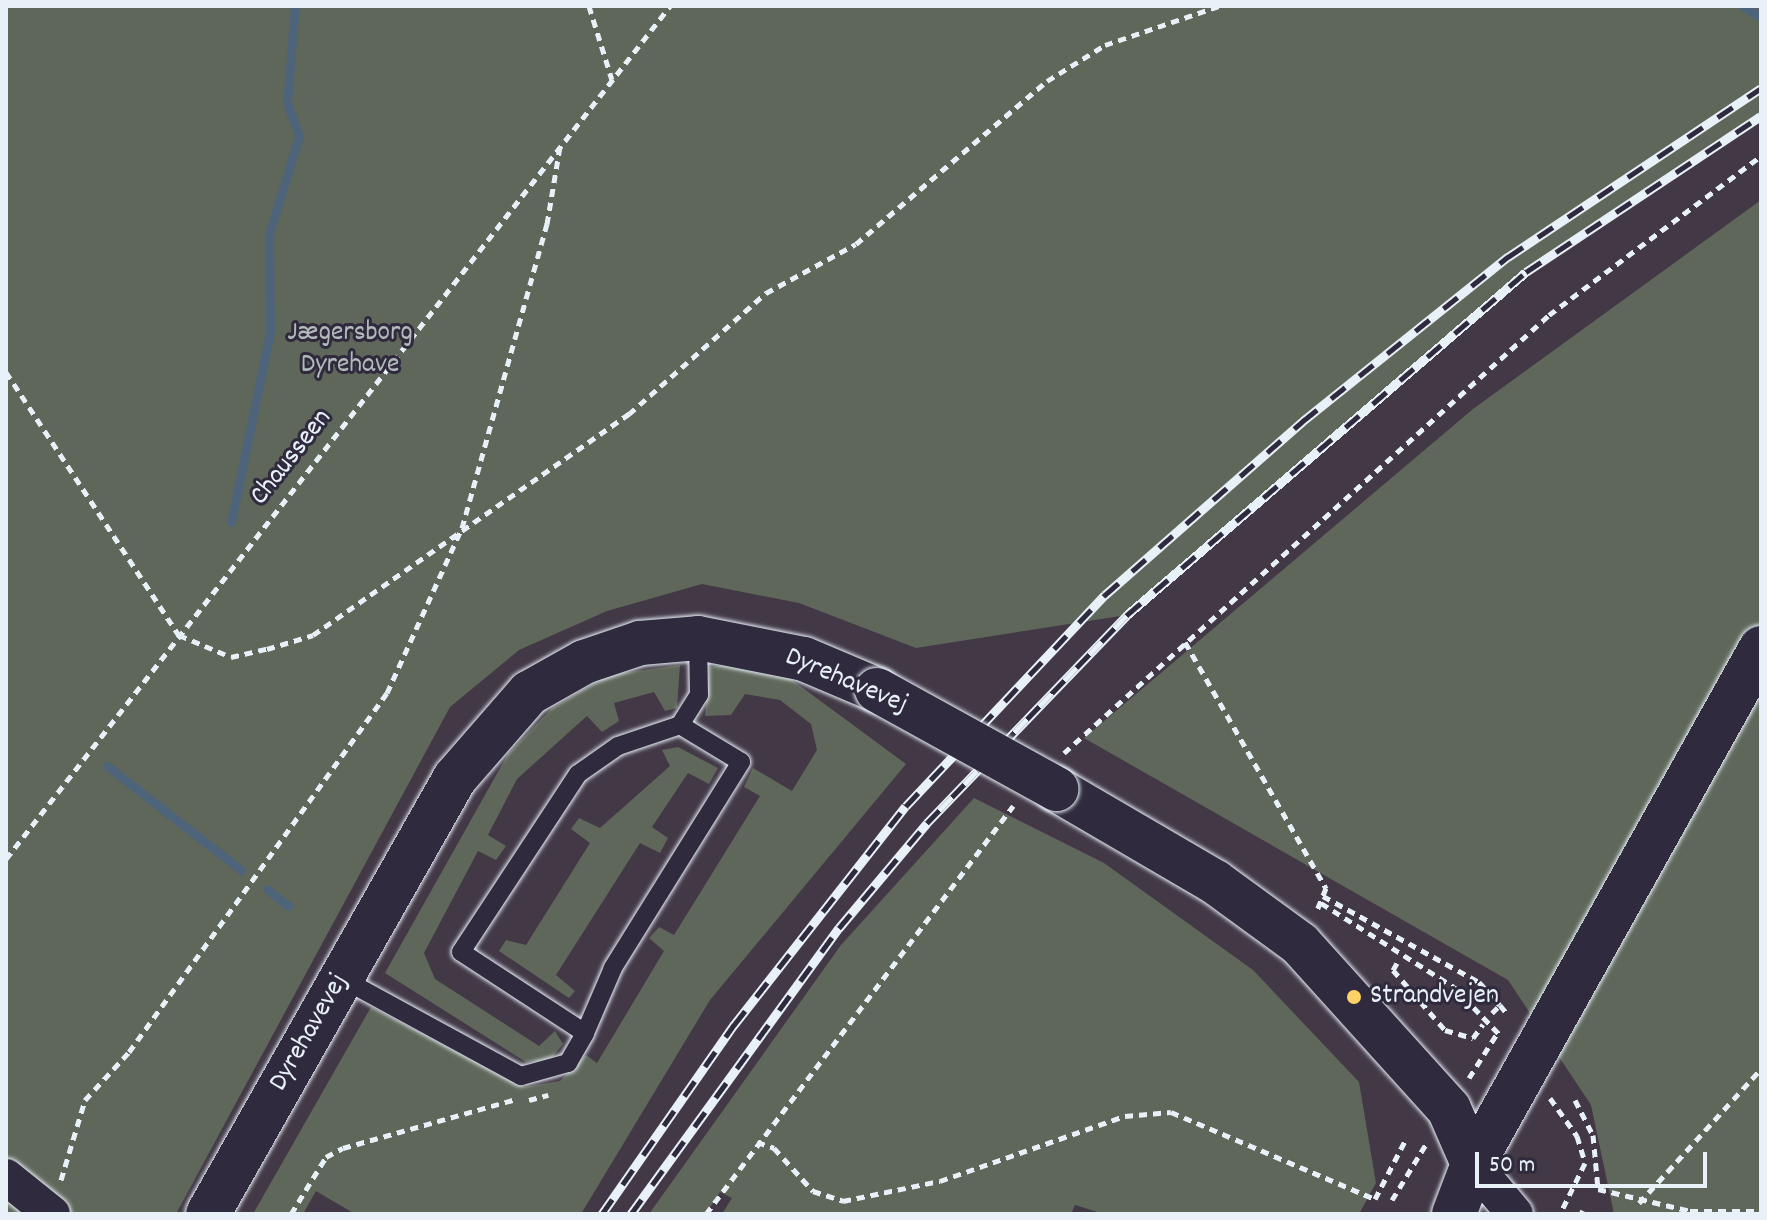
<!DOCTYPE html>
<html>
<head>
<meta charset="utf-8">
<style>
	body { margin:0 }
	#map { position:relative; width:1767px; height:1220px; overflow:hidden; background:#423846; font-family:Dekko,sans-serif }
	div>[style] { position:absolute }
	.green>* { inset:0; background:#5f675a }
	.stream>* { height:9px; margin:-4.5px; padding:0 4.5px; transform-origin:4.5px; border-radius:4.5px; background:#4e647a }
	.path>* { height:5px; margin-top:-2.5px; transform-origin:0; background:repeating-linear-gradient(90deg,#e8f1f8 0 8px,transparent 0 14px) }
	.roads { filter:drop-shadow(0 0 2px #e8f1f8) drop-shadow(0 0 2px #e8f1f8) }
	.service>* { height:18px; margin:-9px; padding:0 9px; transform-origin:9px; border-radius:9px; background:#2f2a3d }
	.minor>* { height:36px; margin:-18px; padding:0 18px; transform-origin:18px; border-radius:18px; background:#2f2a3d }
	.tertiary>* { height:44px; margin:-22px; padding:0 22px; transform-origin:22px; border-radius:22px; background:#2f2a3d }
	.secondary>* { height:44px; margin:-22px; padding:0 22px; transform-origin:22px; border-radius:22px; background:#2f2a3d }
	.rail>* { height:9px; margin-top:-4.5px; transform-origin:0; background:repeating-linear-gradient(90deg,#2f2a3d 0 18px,#e8f1f8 0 36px); box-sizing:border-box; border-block:2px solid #e8f1f8 }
	.bridges { filter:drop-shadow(0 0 2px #e8f1f8) drop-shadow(0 0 2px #e8f1f8) }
	.tertiary-bridge>* { height:44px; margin:-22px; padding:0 22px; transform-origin:22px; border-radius:22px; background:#2f2a3d }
	.dots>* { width:22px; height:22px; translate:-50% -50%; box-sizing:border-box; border:4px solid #2f2a3d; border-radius:50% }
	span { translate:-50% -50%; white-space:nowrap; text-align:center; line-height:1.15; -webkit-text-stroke:6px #2f2a3d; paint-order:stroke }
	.park-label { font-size:28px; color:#b1bab9 }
	.street-label { font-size:28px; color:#e8f1f8 }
	.poi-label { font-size:28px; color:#e8f1f8 }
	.left { translate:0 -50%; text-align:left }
	.frame { position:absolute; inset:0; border:8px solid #e8f1f8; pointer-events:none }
	.scale { position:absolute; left:1475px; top:1152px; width:232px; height:36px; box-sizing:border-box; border:4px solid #e8f1f8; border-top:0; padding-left:10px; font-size:24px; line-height:28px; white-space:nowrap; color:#e8f1f8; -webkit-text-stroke:6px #2f2a3d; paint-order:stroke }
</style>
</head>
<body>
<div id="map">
	<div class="green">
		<i style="clip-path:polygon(6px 6px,1761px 6px,1761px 116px,1526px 272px,1127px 615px,916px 648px,799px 603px,702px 584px,607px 611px,519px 650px,450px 707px,176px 1214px,6px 1214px)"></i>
		<i style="clip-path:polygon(1761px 200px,1761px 1214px,1614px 1214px,1591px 1105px,1508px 980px,1084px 738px,1473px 409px)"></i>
		<i style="clip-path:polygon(738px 664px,788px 677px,906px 764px,710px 1000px,581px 1214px,355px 1214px,316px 1191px,303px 1214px,253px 1214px,371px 1007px,524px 1087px,560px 1081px,586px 1055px,597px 1063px,664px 951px,649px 938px,659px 927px,674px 935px,760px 796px,744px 787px,753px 768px,792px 791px,817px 750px,811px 724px,780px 700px,745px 694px,731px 715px,705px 716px,709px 667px)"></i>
		<i style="clip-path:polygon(680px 665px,677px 708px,665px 711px,654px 692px,614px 703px,619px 721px,602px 732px,587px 716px,517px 779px,488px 835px,506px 846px,496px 860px,478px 851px,424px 953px,435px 979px,539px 1046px,555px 1031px,563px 1044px,550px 1060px,526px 1062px,385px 973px,508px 754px,552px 708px,608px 675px)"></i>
		<i style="clip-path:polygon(678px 747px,718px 768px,709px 784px,688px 773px,652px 827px,668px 838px,660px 853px,640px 843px,556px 975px,575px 991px,569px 998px,499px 951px,506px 940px,526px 945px,590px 843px,571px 829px,579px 818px,600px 828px,670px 766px,662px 750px)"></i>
		<i style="clip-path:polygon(974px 798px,1104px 863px,1253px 970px,1359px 1082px,1376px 1183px,1359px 1214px,1104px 1214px,1075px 1205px,1071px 1214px,722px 1214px,732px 1198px,720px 1192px,706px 1214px,649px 1214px,841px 945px)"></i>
	</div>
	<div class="stream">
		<i style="left:1742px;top:6px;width:22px;rotate:30deg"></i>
		<i style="left:231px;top:522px;width:194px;rotate:-78.4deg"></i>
		<i style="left:270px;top:332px;width:98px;rotate:-90.6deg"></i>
		<i style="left:269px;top:234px;width:102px;rotate:-73deg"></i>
		<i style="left:299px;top:136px;width:35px;rotate:-110deg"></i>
		<i style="left:287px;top:103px;width:97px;rotate:-85.3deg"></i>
		<i style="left:107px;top:766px;width:170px;rotate:37.8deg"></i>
		<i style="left:267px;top:889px;width:27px;rotate:39deg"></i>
	</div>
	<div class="path">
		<i style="left:589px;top:6px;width:77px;rotate:72.7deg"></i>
		<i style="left:6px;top:372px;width:315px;rotate:56.7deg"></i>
		<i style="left:179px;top:635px;width:56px;rotate:22.9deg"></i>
		<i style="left:231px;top:657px;width:37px;rotate:-13deg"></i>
		<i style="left:267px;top:649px;width:48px;rotate:-16.9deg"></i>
		<i style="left:313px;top:635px;width:386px;rotate:-35deg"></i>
		<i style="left:629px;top:414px;width:183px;rotate:-41.5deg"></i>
		<i style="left:766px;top:293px;width:102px;rotate:-28.6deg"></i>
		<i style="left:856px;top:244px;width:251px;rotate:-40.5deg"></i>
		<i style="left:1047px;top:81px;width:68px;rotate:-31.8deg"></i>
		<i style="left:1105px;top:45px;width:120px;rotate:-18.9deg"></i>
		<i style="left:1185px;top:642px;width:284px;rotate:60.2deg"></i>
		<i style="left:1326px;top:888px;width:27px;rotate:112deg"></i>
		<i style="left:1064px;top:753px;width:654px;rotate:-42.08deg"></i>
		<i style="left:1549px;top:315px;width:265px;rotate:-36.9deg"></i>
		<i style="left:6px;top:859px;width:1081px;rotate:-52.1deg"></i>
		<i style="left:1323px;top:896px;width:178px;rotate:28.9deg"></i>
		<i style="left:1479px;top:982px;width:31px;rotate:48deg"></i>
		<i style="left:1321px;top:903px;width:157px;rotate:32.3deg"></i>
		<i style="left:1454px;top:987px;width:69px;rotate:46.2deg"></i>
		<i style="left:1397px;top:963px;width:8px;rotate:120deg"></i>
		<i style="left:1393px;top:970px;width:79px;rotate:49.1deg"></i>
		<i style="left:1445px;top:1030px;width:29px;rotate:16deg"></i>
		<i style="left:1473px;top:1038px;width:17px;rotate:-54deg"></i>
		<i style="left:1492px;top:1013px;width:11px;rotate:-45deg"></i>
		<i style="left:1500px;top:1005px;width:13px;rotate:51deg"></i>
		<i style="left:1469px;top:1078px;width:54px;rotate:-57.8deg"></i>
		<i style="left:1550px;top:1098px;width:47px;rotate:54.6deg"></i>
		<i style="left:1577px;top:1136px;width:28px;rotate:73deg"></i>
		<i style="left:1585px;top:1163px;width:57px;rotate:116.1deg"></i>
		<i style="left:529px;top:1100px;width:20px;rotate:-15deg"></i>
		<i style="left:1575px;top:1100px;width:39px;rotate:63deg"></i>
		<i style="left:1593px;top:1135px;width:54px;rotate:84.7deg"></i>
		<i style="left:1598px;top:1189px;width:95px;rotate:13.4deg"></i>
		<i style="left:1690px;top:1211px;width:71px"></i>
		<i style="left:757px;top:1142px;width:18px;rotate:19deg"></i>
		<i style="left:774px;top:1148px;width:58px;rotate:47.8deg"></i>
		<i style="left:813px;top:1191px;width:32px;rotate:18deg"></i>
		<i style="left:843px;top:1201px;width:99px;rotate:-11.7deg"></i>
		<i style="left:940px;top:1181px;width:196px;rotate:-19.4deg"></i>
		<i style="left:1125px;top:1116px;width:46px;rotate:-5deg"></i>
		<i style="left:1171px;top:1112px;width:222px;rotate:23.1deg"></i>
		<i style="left:1375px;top:1199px;width:65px;rotate:-62.7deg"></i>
		<i style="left:61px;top:1180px;width:84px;rotate:-73.3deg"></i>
		<i style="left:85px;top:1100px;width:65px;rotate:-47.5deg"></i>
		<i style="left:129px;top:1052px;width:442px;rotate:-54.3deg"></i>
		<i style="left:387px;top:693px;width:181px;rotate:-65.6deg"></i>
		<i style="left:462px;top:528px;width:316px;rotate:-74.4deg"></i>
		<i style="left:547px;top:224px;width:79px;rotate:-80.5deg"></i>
		<i style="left:1392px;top:1200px;width:66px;rotate:-58.7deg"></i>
		<i style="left:1639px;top:1203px;width:181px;rotate:-47.7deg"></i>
		<i style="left:291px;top:1214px;width:67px;rotate:-58.4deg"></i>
		<i style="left:326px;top:1157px;width:19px;rotate:-28deg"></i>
		<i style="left:343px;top:1148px;width:180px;rotate:-15.8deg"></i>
		<i style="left:706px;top:1214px;width:511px;rotate:-53.04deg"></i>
		<i style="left:1581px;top:1214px;width:4px;rotate:-63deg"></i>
	</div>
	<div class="roads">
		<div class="service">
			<i style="left:680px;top:725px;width:71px;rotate:31.2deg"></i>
			<i style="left:741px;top:762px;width:243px;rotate:121.9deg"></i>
			<i style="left:613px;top:968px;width:71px;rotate:113.3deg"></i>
			<i style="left:585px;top:1033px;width:148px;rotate:-146.8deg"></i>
			<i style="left:461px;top:952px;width:213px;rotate:-56.7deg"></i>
			<i style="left:578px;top:774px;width:49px;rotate:-35deg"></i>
			<i style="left:618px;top:746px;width:65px;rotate:-18.7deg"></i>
			<i style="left:680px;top:725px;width:36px;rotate:-58deg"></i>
			<i style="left:699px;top:695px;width:57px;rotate:-91deg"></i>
			<i style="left:341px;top:978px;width:205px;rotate:28.6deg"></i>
			<i style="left:521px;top:1076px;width:49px;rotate:-15.5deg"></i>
			<i style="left:568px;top:1063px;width:34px;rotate:-60deg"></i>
		</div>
		<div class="minor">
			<i style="left:1473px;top:1164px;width:65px;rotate:50deg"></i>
			<i style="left:6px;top:1177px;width:59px;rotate:38.8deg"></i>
		</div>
		<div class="tertiary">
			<i style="left:1056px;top:789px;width:184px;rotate:30.3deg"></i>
			<i style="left:1215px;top:882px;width:105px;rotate:36.1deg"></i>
			<i style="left:1300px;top:944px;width:222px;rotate:47.9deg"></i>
			<i style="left:1449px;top:1109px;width:60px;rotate:66.4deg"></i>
			<i style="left:208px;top:1214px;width:501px;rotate:-60.47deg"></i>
			<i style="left:455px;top:778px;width:113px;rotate:-49deg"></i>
			<i style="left:529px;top:693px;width:63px;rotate:-29.4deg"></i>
			<i style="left:584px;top:662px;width:59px;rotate:-18.7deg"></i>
			<i style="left:640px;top:643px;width:58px;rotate:-4.9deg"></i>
			<i style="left:698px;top:638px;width:108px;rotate:11.2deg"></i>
			<i style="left:804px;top:659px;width:79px;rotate:23deg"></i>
		</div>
		<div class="secondary">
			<i style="left:1454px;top:1214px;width:53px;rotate:-69.2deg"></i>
			<i style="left:1473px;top:1164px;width:591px;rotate:-60.83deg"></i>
		</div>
	</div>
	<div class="rail">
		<i style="left:602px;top:1214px;width:231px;rotate:-55.1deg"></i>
		<i style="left:734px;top:1025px;width:278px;rotate:-51.9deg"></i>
		<i style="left:906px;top:806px;width:290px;rotate:-46.7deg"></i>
		<i style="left:1105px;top:595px;width:264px;rotate:-41.3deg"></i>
		<i style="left:1303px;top:421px;width:263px;rotate:-38.7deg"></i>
		<i style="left:1508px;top:257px;width:304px;rotate:-33.7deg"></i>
		<i style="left:631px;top:1214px;width:354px;rotate:-54deg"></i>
		<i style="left:839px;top:928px;width:137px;rotate:-50deg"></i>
		<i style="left:927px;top:823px;width:289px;rotate:-46.1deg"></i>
		<i style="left:1127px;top:615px;width:526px;rotate:-40.68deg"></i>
		<i style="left:1526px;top:272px;width:282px;rotate:-33.6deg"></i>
	</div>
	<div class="bridges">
		<div class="tertiary-bridge">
			<i style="left:877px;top:690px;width:205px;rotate:28.9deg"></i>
		</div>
	</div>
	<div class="dots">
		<i style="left:1354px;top:997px;background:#ffd166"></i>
	</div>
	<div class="park-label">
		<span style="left:350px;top:350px">Jægersborg<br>Dyrehave</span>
	</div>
	<div class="street-label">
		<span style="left:292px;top:458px;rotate:-52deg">Chausseen</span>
		<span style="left:846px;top:682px;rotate:23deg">Dyrehavevej</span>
		<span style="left:310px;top:1033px;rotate:-60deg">Dyrehavevej</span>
	</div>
	<div class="poi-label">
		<span class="left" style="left:1370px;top:997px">Strandvejen</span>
	</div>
	<div class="frame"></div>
	<div class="scale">50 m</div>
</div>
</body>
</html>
